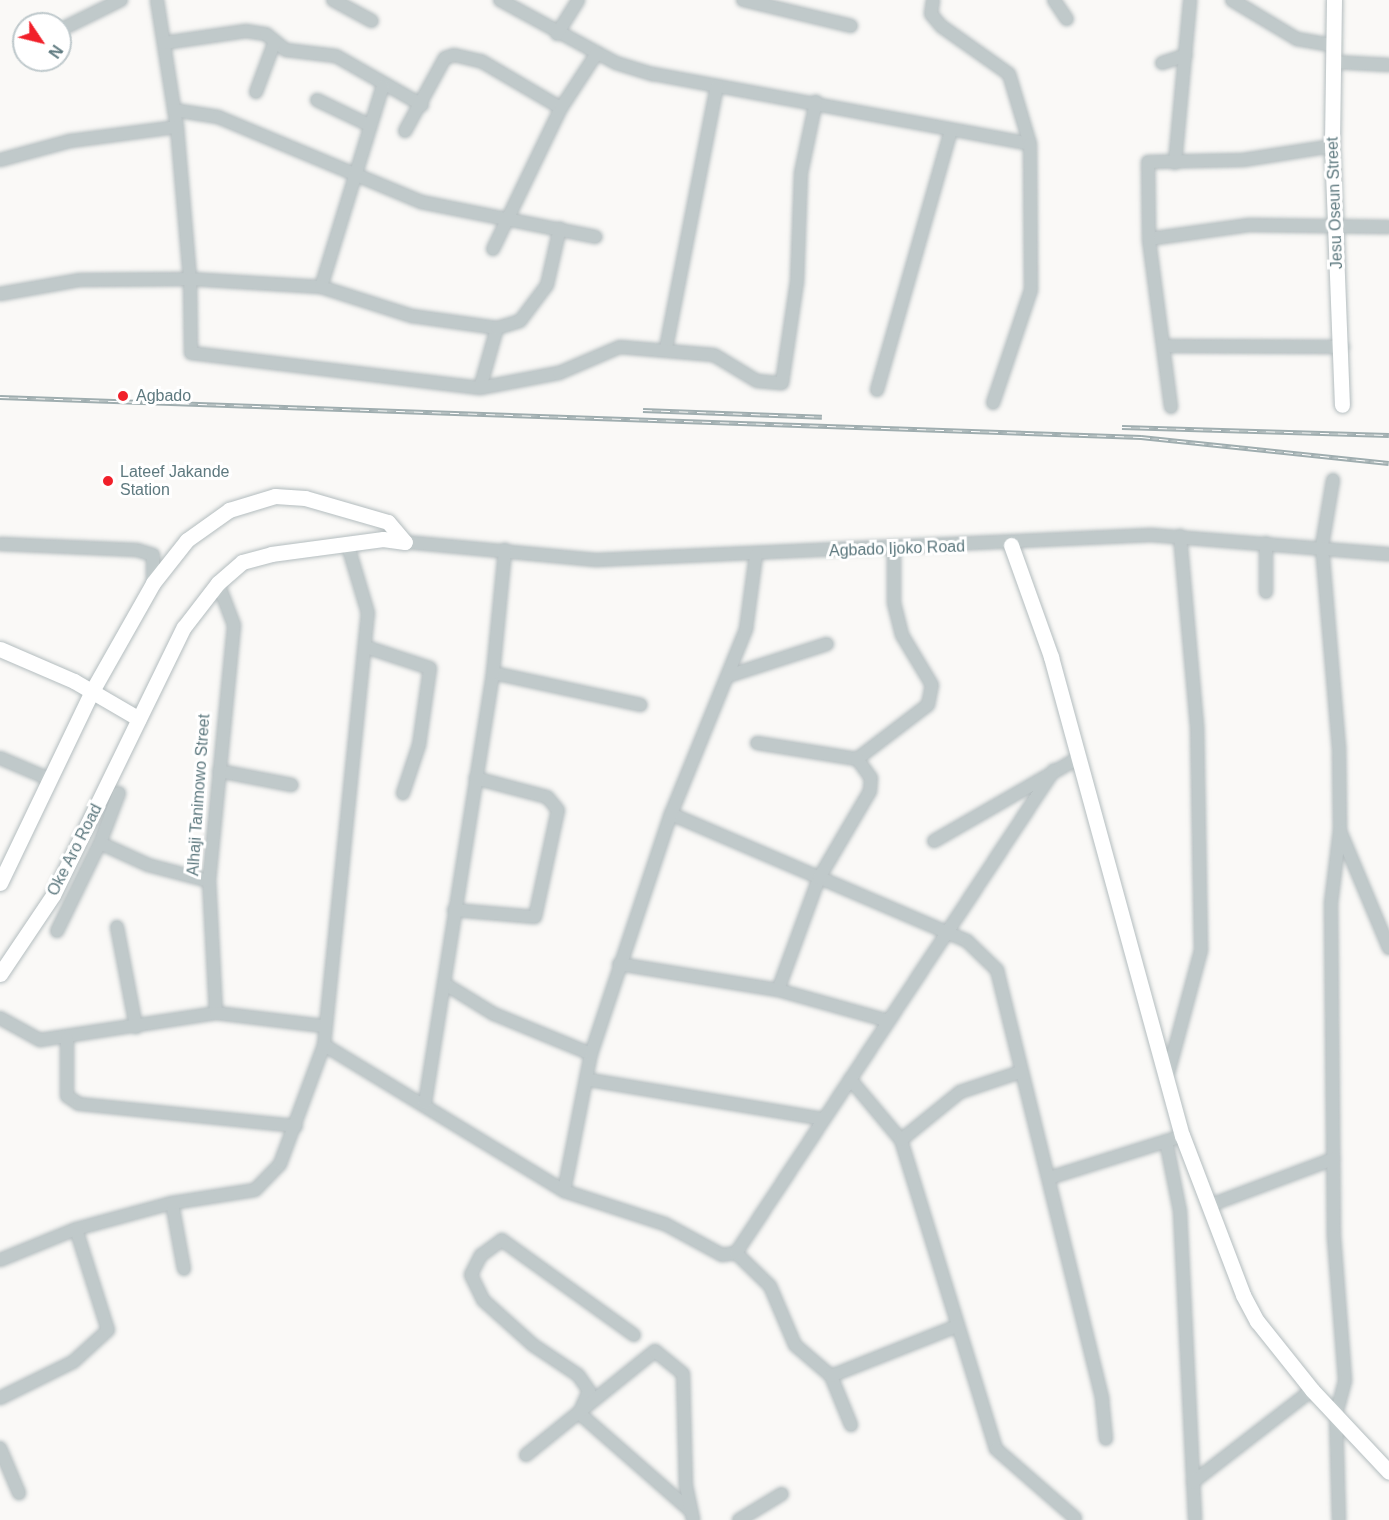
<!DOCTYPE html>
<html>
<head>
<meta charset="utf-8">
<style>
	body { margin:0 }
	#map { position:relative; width:1389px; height:1520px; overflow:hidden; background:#faf9f7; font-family:Helvetica,sans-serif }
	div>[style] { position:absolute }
	.roads { filter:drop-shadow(0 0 2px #b4bdbf) drop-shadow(0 0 2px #b4bdbf) }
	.minor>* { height:12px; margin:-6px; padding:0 6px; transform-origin:6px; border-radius:6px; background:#c0c9ca }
	.major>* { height:15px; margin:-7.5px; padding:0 7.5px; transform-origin:7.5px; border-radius:7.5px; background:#fff }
	.rail>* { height:5px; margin-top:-2.5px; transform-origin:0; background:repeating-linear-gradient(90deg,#fff 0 9px,#9fadaf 0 18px); box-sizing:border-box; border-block:2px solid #9fadaf }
	.dots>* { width:16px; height:16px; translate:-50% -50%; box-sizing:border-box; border:3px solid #fff; border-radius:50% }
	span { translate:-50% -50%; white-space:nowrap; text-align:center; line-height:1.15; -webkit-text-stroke:6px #fff; paint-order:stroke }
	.street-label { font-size:16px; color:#5e797f }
	.poi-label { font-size:16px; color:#5e797f }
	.left { translate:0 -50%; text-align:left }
	.north { position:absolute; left:12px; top:12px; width:60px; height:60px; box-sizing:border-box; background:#fff; border:2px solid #bfc9cc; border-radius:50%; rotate:125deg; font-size:16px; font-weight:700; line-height:24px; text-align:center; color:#5e797f }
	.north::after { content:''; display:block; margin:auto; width:21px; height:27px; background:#f1202a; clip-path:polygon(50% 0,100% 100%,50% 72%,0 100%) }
</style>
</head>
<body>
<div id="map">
	<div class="roads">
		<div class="minor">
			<i style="left:157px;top:0;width:129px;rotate:81.1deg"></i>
			<i style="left:177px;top:127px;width:153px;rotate:85.1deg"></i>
			<i style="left:190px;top:279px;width:74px;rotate:89.2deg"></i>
			<i style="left:191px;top:353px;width:291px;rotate:6.9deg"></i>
			<i style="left:480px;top:388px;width:62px;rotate:-74.2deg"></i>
			<i style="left:333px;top:0;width:44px;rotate:28.3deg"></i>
			<i style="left:500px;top:0;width:132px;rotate:28.5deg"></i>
			<i style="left:616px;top:63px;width:39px;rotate:17deg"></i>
			<i style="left:653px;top:74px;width:383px;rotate:10.5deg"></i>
			<i style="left:743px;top:0;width:111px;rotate:13.5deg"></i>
			<i style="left:933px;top:0;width:14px;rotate:98deg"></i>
			<i style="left:931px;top:14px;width:16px;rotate:50deg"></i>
			<i style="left:941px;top:26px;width:83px;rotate:35.2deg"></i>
			<i style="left:1009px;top:74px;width:73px;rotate:73.3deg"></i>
			<i style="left:1030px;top:144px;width:146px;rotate:89.6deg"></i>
			<i style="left:1031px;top:290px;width:119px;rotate:108.6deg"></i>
			<i style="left:1054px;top:0;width:23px;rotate:56deg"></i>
			<i style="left:1232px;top:0;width:76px;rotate:31deg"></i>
			<i style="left:1297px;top:39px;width:39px;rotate:10deg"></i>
			<i style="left:60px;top:30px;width:68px;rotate:-26.2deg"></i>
			<i style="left:557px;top:34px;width:40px;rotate:-58deg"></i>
			<i style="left:164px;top:43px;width:83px;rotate:-8.3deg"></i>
			<i style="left:246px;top:31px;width:20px;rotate:9deg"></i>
			<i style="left:266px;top:34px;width:26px;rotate:39deg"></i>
			<i style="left:286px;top:50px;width:50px;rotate:6.8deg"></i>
			<i style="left:336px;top:56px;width:99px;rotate:29.7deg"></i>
			<i style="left:1334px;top:62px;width:55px;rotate:3.1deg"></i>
			<i style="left:1162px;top:63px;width:25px;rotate:-18deg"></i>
			<i style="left:256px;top:92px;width:54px;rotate:-69.6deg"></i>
			<i style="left:317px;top:100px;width:58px;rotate:25.7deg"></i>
			<i style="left:174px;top:110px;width:45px;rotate:9deg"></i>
			<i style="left:218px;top:117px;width:220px;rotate:22.7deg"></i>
			<i style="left:421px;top:202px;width:178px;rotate:11.3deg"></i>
			<i style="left:405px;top:131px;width:83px;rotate:-61.3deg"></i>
			<i style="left:445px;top:58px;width:9px;rotate:-18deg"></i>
			<i style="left:454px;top:55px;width:28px;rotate:13deg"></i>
			<i style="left:481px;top:61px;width:93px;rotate:30.4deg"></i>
			<i style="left:0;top:160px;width:73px;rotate:-15.2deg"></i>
			<i style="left:70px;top:141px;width:108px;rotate:-7.5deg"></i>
			<i style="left:1175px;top:163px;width:164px;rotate:-84.7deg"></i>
			<i style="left:1149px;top:239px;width:101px;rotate:-8deg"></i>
			<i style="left:1249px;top:225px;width:140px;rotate:0.8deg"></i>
			<i style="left:493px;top:249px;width:157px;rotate:-64.3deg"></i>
			<i style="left:561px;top:108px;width:66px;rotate:-56.8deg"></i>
			<i style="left:321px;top:287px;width:210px;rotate:-72.9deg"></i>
			<i style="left:0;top:294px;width:80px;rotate:-10deg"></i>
			<i style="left:79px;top:280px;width:111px;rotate:-0.5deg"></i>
			<i style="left:190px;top:279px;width:131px;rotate:3.5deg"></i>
			<i style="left:321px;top:287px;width:96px;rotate:17.7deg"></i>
			<i style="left:412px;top:316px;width:86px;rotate:8deg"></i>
			<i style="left:497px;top:328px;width:24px;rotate:-17deg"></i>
			<i style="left:520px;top:321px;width:45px;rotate:-53.1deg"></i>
			<i style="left:547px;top:285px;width:58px;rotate:-77.2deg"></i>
			<i style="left:1167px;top:346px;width:176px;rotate:0.3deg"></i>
			<i style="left:666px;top:348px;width:267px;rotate:-79deg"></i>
			<i style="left:480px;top:388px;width:80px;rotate:-10.8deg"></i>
			<i style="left:559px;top:373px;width:66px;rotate:-23.1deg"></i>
			<i style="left:620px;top:347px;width:94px;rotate:4.9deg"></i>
			<i style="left:714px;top:355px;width:50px;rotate:31.2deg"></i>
			<i style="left:757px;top:381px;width:25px;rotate:5deg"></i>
			<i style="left:782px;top:383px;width:102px;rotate:-81.6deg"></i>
			<i style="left:797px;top:282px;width:109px;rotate:-87.9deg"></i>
			<i style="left:801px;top:173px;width:73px;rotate:-78.1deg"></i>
			<i style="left:877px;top:390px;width:270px;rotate:-74.1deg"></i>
			<i style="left:1171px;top:407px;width:169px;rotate:-97.5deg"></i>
			<i style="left:1149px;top:239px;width:77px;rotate:-90.7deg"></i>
			<i style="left:1148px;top:162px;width:95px;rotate:-1.2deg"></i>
			<i style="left:1243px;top:160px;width:90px;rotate:-8.9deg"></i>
			<i style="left:1333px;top:480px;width:67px;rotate:99.5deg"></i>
			<i style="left:1322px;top:546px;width:202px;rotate:85.2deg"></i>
			<i style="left:1339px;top:747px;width:83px;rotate:89.3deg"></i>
			<i style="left:1340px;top:830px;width:74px;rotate:97deg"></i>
			<i style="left:1331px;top:903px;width:334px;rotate:89.5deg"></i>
			<i style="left:1334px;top:1237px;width:144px;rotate:85.6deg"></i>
			<i style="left:1345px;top:1381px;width:35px;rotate:105deg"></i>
			<i style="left:1336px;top:1415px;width:105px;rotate:88.4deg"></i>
			<i style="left:405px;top:542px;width:192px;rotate:5.4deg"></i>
			<i style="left:596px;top:560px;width:556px;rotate:-2.58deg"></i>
			<i style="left:1151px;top:535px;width:239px;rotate:4.6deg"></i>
			<i style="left:1266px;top:543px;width:49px;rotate:90deg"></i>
			<i style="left:0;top:544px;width:137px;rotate:2.5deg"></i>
			<i style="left:137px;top:550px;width:17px;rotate:17deg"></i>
			<i style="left:153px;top:555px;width:28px;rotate:90deg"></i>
			<i style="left:366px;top:647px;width:67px;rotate:18.2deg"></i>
			<i style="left:430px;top:668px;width:78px;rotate:98.1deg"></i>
			<i style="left:419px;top:745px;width:51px;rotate:108.4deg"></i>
			<i style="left:493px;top:673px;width:151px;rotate:12.2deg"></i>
			<i style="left:728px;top:676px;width:104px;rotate:-17.9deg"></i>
			<i style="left:757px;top:743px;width:101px;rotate:9.1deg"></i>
			<i style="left:857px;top:759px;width:89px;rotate:-37.3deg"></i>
			<i style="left:928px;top:705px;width:20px;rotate:-79deg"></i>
			<i style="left:932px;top:685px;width:58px;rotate:-121deg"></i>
			<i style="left:902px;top:635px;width:34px;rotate:-104deg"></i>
			<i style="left:894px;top:602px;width:54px;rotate:-90deg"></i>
			<i style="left:0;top:758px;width:51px;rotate:23.1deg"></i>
			<i style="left:219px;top:771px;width:74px;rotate:10.9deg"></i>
			<i style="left:119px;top:793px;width:53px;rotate:110.8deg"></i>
			<i style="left:100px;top:843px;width:53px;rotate:24.6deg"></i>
			<i style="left:148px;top:865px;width:63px;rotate:14.7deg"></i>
			<i style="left:671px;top:814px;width:322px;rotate:23.2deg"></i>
			<i style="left:967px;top:941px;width:42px;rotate:44deg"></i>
			<i style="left:997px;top:970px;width:442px;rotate:76.2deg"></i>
			<i style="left:1102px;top:1399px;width:40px;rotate:84.3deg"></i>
			<i style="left:1340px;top:831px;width:127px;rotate:67.3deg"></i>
			<i style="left:934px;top:841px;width:168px;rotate:-29.9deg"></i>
			<i style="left:454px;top:910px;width:81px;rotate:4.9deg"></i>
			<i style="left:535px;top:917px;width:109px;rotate:-77.9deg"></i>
			<i style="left:558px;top:810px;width:17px;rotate:-130deg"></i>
			<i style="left:547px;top:797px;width:74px;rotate:-165.2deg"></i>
			<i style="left:117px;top:927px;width:102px;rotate:79.2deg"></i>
			<i style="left:57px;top:931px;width:98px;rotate:-64deg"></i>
			<i style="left:619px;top:964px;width:161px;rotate:9.3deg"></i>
			<i style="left:778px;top:990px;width:115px;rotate:15.6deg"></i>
			<i style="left:445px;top:984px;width:57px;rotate:31.5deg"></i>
			<i style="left:494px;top:1014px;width:105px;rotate:22.4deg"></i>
			<i style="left:778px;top:990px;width:119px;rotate:-69.9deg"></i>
			<i style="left:819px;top:878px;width:101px;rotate:-59.6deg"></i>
			<i style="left:870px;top:791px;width:13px;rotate:-86deg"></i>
			<i style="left:871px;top:778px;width:24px;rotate:-126deg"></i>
			<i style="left:216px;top:1013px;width:132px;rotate:-93deg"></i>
			<i style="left:209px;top:881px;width:257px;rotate:-84.4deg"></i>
			<i style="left:234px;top:625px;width:45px;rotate:-110.9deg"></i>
			<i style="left:0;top:1018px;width:46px;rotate:28.8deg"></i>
			<i style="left:40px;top:1040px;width:178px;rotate:-8.7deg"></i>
			<i style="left:216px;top:1013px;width:108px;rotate:6.9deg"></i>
			<i style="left:67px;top:1039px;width:57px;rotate:90deg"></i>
			<i style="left:67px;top:1096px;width:14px;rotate:34deg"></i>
			<i style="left:79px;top:1104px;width:218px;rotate:5.8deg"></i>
			<i style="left:324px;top:1045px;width:281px;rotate:31.3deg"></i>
			<i style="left:564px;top:1191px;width:106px;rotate:18.1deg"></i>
			<i style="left:665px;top:1224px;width:65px;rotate:28.5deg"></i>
			<i style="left:722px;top:1255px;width:14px;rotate:-8deg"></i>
			<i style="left:736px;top:1253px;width:47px;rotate:44.1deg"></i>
			<i style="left:770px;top:1286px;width:64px;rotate:67deg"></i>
			<i style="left:795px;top:1345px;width:48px;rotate:40.7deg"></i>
			<i style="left:831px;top:1376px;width:53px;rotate:67.8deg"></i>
			<i style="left:850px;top:1079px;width:80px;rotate:50.1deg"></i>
			<i style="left:901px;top:1140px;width:323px;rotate:72.9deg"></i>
			<i style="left:996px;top:1449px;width:105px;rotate:41.1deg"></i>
			<i style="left:590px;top:1080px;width:236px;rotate:9.5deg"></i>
			<i style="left:1166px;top:1081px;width:136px;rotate:-75deg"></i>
			<i style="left:1201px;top:950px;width:224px;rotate:-91deg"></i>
			<i style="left:1197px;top:726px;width:191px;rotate:-95.1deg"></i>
			<i style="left:425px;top:1103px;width:435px;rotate:-81deg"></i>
			<i style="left:493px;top:673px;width:124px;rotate:-84.4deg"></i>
			<i style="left:901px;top:1140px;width:76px;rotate:-39.1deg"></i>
			<i style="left:960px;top:1092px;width:63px;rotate:-18.4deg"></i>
			<i style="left:1166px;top:1141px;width:71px;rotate:78.7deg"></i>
			<i style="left:1180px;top:1211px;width:309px;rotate:87.2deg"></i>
			<i style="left:1049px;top:1178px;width:130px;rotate:-17.5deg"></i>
			<i style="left:564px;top:1191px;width:140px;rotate:-78.9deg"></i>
			<i style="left:591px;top:1054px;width:253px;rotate:-71.6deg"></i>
			<i style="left:671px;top:814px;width:200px;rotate:-67.9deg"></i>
			<i style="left:746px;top:629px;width:75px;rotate:-82.3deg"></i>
			<i style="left:172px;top:1203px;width:67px;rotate:79.7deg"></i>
			<i style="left:1208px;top:1206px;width:134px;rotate:-20.6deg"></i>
			<i style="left:736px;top:1253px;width:578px;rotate:-56.64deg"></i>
			<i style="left:0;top:1260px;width:82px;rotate:-22.2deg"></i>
			<i style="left:76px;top:1229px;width:99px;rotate:-15.2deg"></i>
			<i style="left:172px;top:1203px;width:84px;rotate:-8.9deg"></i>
			<i style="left:255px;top:1190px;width:36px;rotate:-46deg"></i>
			<i style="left:280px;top:1164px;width:127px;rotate:-69.7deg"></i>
			<i style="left:324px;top:1045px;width:434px;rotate:-84.2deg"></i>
			<i style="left:368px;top:613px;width:70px;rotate:-106.6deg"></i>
			<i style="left:634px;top:1335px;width:163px;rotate:-144.3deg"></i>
			<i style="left:502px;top:1240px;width:26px;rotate:144deg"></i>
			<i style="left:481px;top:1255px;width:22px;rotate:117deg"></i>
			<i style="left:471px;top:1275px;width:28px;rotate:64deg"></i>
			<i style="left:483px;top:1300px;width:67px;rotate:42deg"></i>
			<i style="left:533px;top:1345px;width:54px;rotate:33.7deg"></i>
			<i style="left:578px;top:1375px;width:19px;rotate:55deg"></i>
			<i style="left:589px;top:1391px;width:24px;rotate:114deg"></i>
			<i style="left:579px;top:1413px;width:149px;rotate:41.2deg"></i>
			<i style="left:831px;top:1376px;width:136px;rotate:-21.6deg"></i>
			<i style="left:0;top:1398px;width:81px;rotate:-26.3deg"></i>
			<i style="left:73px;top:1362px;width:47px;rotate:-42.4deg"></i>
			<i style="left:108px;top:1330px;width:106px;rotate:-107.6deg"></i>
			<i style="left:0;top:1448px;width:49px;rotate:67.1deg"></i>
			<i style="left:526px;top:1455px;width:166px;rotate:-38.9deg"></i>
			<i style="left:655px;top:1351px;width:36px;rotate:39deg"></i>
			<i style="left:683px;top:1374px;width:112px;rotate:88.5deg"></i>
			<i style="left:686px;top:1486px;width:35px;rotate:78deg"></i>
			<i style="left:1193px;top:1482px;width:150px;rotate:-37.7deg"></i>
			<i style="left:739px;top:1520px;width:50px;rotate:-31.2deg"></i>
		</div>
		<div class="major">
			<i style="left:1334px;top:0;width:146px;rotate:90.8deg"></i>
			<i style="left:1332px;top:146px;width:259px;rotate:87.8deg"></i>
			<i style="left:1011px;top:545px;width:119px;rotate:70.3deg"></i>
			<i style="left:1051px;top:657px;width:496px;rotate:74.7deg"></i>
			<i style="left:1182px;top:1135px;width:171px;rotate:69.1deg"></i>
			<i style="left:1243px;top:1295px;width:30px;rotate:62deg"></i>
			<i style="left:1257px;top:1321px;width:88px;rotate:51.4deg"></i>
			<i style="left:1312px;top:1390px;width:112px;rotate:46.8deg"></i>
			<i style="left:0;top:649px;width:81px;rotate:23.4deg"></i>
			<i style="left:74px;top:681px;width:75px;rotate:30.3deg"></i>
			<i style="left:0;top:883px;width:213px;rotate:-64.4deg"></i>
			<i style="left:92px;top:691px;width:124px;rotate:-60.5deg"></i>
			<i style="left:153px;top:583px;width:55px;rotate:-51.7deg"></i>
			<i style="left:187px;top:540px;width:52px;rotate:-35.5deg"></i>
			<i style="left:229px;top:510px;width:48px;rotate:-16.9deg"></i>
			<i style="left:275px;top:496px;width:30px;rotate:4deg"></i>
			<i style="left:305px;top:498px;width:86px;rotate:16.1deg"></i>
			<i style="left:388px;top:522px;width:26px;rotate:50deg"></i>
			<i style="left:0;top:974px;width:95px;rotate:-56.1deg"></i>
			<i style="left:53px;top:895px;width:298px;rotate:-64deg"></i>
			<i style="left:184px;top:627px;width:56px;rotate:-52.3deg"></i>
			<i style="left:218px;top:583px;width:32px;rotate:-41deg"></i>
			<i style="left:242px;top:562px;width:30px;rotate:-15deg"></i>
			<i style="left:271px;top:554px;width:113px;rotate:-7.6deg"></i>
			<i style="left:383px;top:539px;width:22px;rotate:8deg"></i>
		</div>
	</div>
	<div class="rail">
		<i style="left:0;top:397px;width:1142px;rotate:2.01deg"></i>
		<i style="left:1141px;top:437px;width:249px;rotate:6deg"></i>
		<i style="left:643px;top:410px;width:179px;rotate:2.2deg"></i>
		<i style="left:1122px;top:427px;width:267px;rotate:1.7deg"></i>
	</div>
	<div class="dots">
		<i style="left:123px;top:396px;background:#f1202a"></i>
		<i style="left:108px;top:481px;background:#f1202a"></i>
	</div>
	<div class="street-label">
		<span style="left:1335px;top:203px;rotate:-92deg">Jesu Oseun Street</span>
		<span style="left:897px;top:549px;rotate:-2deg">Agbado Ijoko Road</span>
		<span style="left:199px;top:795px;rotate:-86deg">Alhaji Tanimowo Street</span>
		<span style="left:75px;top:850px;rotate:-63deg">Oke Aro Road</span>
	</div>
	<div class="poi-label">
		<span class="left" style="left:136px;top:396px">Agbado</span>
		<span class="left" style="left:120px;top:481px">Lateef Jakande<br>Station</span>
	</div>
	<div class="north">N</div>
</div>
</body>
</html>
